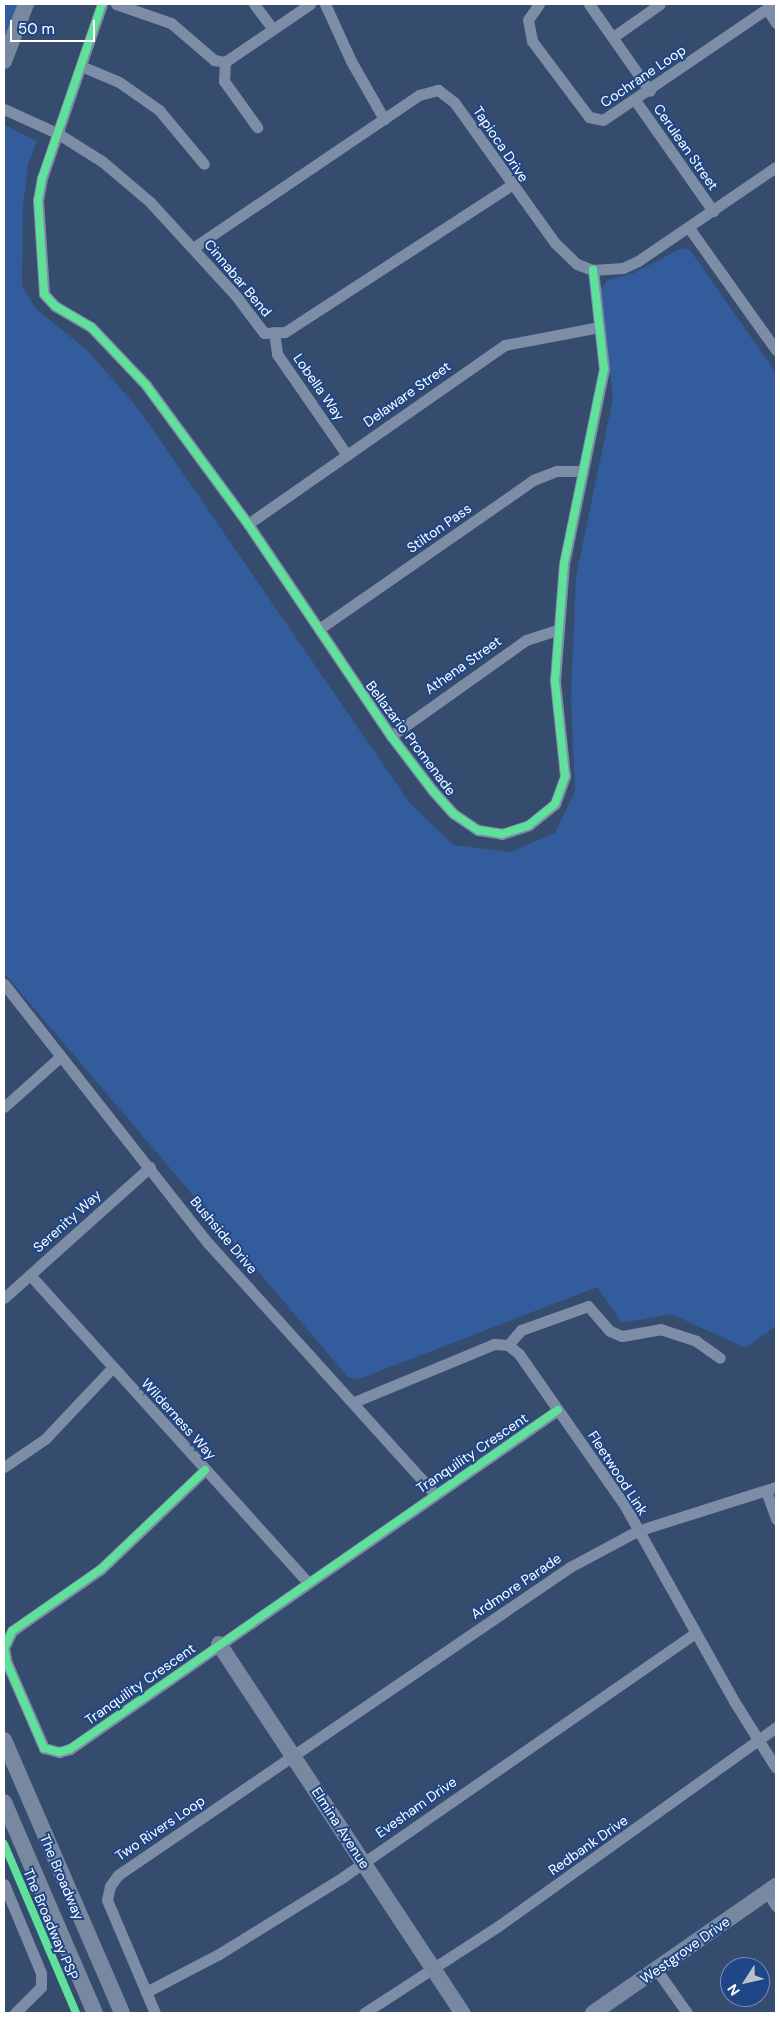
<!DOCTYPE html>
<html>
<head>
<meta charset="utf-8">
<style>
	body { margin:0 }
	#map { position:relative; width:780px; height:2017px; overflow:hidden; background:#364c6f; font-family:"DM Sans",sans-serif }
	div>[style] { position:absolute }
	.green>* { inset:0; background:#335c9c }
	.street>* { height:11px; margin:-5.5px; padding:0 5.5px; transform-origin:5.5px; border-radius:5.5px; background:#7d8da5 }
	.secondary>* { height:16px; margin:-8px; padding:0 8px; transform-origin:8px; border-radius:8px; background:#7888a0 }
	.cycleway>* { height:8px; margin:-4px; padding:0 4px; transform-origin:4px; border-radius:4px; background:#60e19b }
	span { translate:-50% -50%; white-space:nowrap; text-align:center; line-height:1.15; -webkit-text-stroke:4px #1f4686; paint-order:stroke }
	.street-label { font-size:14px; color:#fff }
	.frame { position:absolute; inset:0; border:5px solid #fff; pointer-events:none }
	.north { position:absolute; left:720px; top:1957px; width:50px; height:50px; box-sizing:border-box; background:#1f4686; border:1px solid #7990b6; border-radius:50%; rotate:235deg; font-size:14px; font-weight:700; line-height:20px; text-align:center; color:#fff }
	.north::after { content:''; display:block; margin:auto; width:18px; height:22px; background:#b9c0cd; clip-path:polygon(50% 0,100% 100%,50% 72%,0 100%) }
	.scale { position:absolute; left:10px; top:20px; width:85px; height:22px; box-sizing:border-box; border:2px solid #fff; border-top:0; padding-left:6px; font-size:15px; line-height:18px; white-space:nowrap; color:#fff; -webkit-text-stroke:4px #1f4686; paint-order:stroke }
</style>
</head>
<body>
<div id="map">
	<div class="green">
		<i style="clip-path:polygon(4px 4px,18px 4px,4px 47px)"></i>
		<i style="clip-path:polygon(4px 125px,37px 141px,28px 164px,23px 207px,22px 285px,35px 308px,89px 352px,140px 411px,409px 802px,453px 845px,511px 852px,555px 833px,575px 791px,571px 698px,576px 577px,613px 398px,601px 289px,608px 280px,634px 273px,682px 248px,690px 250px,776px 373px,776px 1326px,746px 1348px,671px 1314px,622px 1323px,597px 1287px,359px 1379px,348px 1377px,4px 973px)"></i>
	</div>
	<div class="street">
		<i style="left:102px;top:4px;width:184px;rotate:109deg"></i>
		<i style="left:42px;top:178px;width:22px;rotate:100deg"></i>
		<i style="left:38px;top:200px;width:94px;rotate:86.3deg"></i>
		<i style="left:44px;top:294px;width:16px;rotate:47deg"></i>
		<i style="left:55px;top:306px;width:42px;rotate:30.3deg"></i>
		<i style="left:91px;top:327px;width:80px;rotate:46.5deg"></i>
		<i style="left:146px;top:385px;width:172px;rotate:53.7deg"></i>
		<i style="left:248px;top:524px;width:256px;rotate:56deg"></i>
		<i style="left:391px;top:736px;width:69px;rotate:52.6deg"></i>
		<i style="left:433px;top:791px;width:31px;rotate:48deg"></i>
		<i style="left:454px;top:814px;width:29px;rotate:34deg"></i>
		<i style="left:478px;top:830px;width:24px;rotate:9deg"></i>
		<i style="left:502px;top:834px;width:28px;rotate:-18deg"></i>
		<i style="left:529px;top:825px;width:33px;rotate:-39deg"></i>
		<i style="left:555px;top:804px;width:30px;rotate:-70deg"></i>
		<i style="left:565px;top:776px;width:96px;rotate:-96deg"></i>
		<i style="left:555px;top:681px;width:117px;rotate:-85.6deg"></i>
		<i style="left:564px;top:564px;width:199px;rotate:-78.4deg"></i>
		<i style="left:604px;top:369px;width:100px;rotate:-96.3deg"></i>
		<i style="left:116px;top:4px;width:58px;rotate:19.1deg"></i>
		<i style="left:171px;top:23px;width:57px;rotate:40.7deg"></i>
		<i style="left:214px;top:60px;width:11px;rotate:10deg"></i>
		<i style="left:225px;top:62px;width:103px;rotate:-34.3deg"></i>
		<i style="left:254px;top:4px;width:31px;rotate:53deg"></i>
		<i style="left:325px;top:4px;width:63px;rotate:65.5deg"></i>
		<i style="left:351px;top:61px;width:67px;rotate:60.4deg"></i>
		<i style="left:539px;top:4px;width:19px;rotate:125deg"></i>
		<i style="left:528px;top:20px;width:21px;rotate:79deg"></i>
		<i style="left:532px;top:41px;width:95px;rotate:53.1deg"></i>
		<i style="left:589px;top:117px;width:14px;rotate:12deg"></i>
		<i style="left:603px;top:120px;width:207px;rotate:-34.2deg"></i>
		<i style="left:589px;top:4px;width:106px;rotate:55deg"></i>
		<i style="left:767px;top:9px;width:17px;rotate:57deg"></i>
		<i style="left:613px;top:37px;width:57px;rotate:-35.1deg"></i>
		<i style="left:225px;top:62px;width:19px;rotate:93deg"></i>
		<i style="left:224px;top:81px;width:57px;rotate:54.3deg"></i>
		<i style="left:81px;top:66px;width:41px;rotate:22.8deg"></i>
		<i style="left:119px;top:82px;width:49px;rotate:35deg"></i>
		<i style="left:159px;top:110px;width:70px;rotate:50.2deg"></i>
		<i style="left:635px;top:100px;width:136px;rotate:54.9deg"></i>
		<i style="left:4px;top:109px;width:58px;rotate:24.4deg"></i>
		<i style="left:57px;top:133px;width:54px;rotate:32.2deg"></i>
		<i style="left:103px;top:162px;width:62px;rotate:40.4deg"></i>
		<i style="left:150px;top:202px;width:127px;rotate:47.5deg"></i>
		<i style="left:236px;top:296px;width:46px;rotate:52.9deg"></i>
		<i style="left:264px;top:333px;width:21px;rotate:-3deg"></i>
		<i style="left:285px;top:332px;width:270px;rotate:-33deg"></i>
		<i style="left:689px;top:228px;width:150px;rotate:54.5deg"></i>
		<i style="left:193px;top:248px;width:273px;rotate:-34.1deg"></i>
		<i style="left:419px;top:95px;width:20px;rotate:-15deg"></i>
		<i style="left:438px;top:90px;width:20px;rotate:37deg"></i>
		<i style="left:454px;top:102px;width:173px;rotate:54.4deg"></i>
		<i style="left:555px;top:243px;width:30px;rotate:44deg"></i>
		<i style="left:577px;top:264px;width:17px;rotate:21deg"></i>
		<i style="left:593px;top:270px;width:30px;rotate:-4deg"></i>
		<i style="left:623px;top:268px;width:17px;rotate:-25deg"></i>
		<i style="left:638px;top:261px;width:167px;rotate:-34.3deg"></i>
		<i style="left:274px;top:332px;width:22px;rotate:82deg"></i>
		<i style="left:277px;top:354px;width:123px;rotate:55.3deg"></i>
		<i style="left:248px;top:524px;width:313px;rotate:-34.9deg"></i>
		<i style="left:505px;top:345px;width:96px;rotate:-10.8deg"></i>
		<i style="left:319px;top:629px;width:261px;rotate:-34.8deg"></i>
		<i style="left:533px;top:480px;width:26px;rotate:-21deg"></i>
		<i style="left:557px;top:471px;width:26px"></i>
		<i style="left:391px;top:736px;width:166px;rotate:-35.4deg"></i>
		<i style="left:526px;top:640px;width:35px;rotate:-18deg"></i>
		<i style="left:4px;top:984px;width:330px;rotate:51.8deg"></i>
		<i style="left:208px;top:1243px;width:337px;rotate:47.9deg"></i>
		<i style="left:4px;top:1107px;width:76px;rotate:-41.8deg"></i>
		<i style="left:30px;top:1275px;width:413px;rotate:47.9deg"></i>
		<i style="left:4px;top:1298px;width:196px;rotate:-41.9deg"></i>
		<i style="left:508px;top:1345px;width:20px;rotate:-49deg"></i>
		<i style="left:521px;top:1330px;width:71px;rotate:-19.7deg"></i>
		<i style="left:588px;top:1306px;width:33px;rotate:49deg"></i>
		<i style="left:610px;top:1331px;width:13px;rotate:23deg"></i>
		<i style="left:622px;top:1336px;width:39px;rotate:-10deg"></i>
		<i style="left:660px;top:1329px;width:38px;rotate:18deg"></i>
		<i style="left:696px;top:1341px;width:29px;rotate:35deg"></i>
		<i style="left:354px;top:1402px;width:152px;rotate:-22.5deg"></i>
		<i style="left:494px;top:1344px;width:14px;rotate:4deg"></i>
		<i style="left:508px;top:1345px;width:14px;rotate:39deg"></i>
		<i style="left:519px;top:1354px;width:185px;rotate:55.1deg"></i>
		<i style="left:625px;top:1506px;width:223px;rotate:60.8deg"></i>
		<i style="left:734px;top:1701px;width:79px;rotate:57.9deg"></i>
		<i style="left:4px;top:1467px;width:50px;rotate:-34.3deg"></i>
		<i style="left:45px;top:1439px;width:99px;rotate:-46.6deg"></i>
		<i style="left:205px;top:1470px;width:144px;rotate:136.4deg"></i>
		<i style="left:101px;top:1569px;width:108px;rotate:145.1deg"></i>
		<i style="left:12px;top:1631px;width:19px;rotate:115deg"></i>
		<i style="left:4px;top:1648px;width:15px;rotate:79deg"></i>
		<i style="left:7px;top:1663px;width:93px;rotate:66.5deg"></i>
		<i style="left:44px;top:1748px;width:16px;rotate:15deg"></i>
		<i style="left:59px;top:1752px;width:11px;rotate:-15deg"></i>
		<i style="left:70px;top:1749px;width:594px;rotate:-34.79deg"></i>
		<i style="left:766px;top:1491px;width:30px;rotate:70deg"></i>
		<i style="left:4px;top:1884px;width:96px;rotate:67.4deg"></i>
		<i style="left:41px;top:1973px;width:14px;rotate:90deg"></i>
		<i style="left:41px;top:1987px;width:37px;rotate:135deg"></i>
		<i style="left:767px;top:1892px;width:17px;rotate:57deg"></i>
		<i style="left:656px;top:1969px;width:54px;rotate:54.8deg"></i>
		<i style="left:146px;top:1992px;width:82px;rotate:-27.5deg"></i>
		<i style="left:219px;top:1954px;width:146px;rotate:-31.8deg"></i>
		<i style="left:343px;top:1877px;width:428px;rotate:-34.7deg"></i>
		<i style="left:155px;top:2013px;width:123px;rotate:-113deg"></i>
		<i style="left:107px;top:1900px;width:14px;rotate:-78deg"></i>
		<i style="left:110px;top:1886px;width:14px;rotate:-54deg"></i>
		<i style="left:118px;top:1875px;width:547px;rotate:-34.27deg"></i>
		<i style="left:570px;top:1567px;width:76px;rotate:-28.2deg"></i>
		<i style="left:637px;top:1531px;width:146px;rotate:-17.6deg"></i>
		<i style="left:364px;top:2013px;width:158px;rotate:-32.9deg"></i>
		<i style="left:497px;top:1927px;width:343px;rotate:-35.6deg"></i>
	</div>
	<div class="secondary">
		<i style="left:4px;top:61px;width:61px;rotate:-68.9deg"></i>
		<i style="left:219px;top:1644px;width:442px;rotate:56.6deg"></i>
		<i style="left:4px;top:1740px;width:297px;rotate:66.6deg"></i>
		<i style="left:4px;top:1802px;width:230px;rotate:66.7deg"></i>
		<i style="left:593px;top:2013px;width:223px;rotate:-34.8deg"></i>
	</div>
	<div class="cycleway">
		<i style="left:102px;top:4px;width:184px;rotate:109deg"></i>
		<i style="left:42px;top:178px;width:22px;rotate:100deg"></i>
		<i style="left:38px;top:200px;width:94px;rotate:86.3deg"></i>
		<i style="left:44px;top:294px;width:16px;rotate:47deg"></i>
		<i style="left:55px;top:306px;width:42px;rotate:30.3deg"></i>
		<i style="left:91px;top:327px;width:80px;rotate:46.5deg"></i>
		<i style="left:146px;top:385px;width:172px;rotate:53.7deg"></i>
		<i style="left:248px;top:524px;width:256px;rotate:56deg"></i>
		<i style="left:391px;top:736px;width:69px;rotate:52.6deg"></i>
		<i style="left:433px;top:791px;width:31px;rotate:48deg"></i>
		<i style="left:454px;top:814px;width:29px;rotate:34deg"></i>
		<i style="left:478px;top:830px;width:24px;rotate:9deg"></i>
		<i style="left:502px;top:834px;width:28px;rotate:-18deg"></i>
		<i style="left:529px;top:825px;width:33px;rotate:-39deg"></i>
		<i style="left:555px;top:804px;width:30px;rotate:-70deg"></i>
		<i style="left:565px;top:776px;width:96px;rotate:-96deg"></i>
		<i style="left:555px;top:681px;width:117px;rotate:-85.6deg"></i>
		<i style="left:564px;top:564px;width:199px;rotate:-78.4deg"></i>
		<i style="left:604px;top:369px;width:100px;rotate:-96.3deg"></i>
		<i style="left:205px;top:1470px;width:144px;rotate:136.4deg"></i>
		<i style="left:101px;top:1569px;width:108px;rotate:145.1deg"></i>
		<i style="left:12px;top:1631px;width:19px;rotate:115deg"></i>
		<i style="left:4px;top:1648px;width:15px;rotate:79deg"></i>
		<i style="left:7px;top:1663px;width:93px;rotate:66.5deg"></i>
		<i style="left:44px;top:1748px;width:16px;rotate:15deg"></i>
		<i style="left:59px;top:1752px;width:11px;rotate:-15deg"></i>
		<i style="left:70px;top:1749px;width:594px;rotate:-34.79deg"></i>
		<i style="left:4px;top:1844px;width:184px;rotate:66.9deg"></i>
	</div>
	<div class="street-label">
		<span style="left:643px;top:76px;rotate:-34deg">Cochrane Loop</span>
		<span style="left:501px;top:144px;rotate:56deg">Tapioca Drive</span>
		<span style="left:686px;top:147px;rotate:55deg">Cerulean Street</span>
		<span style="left:238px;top:278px;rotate:50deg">Cinnabar Bend</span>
		<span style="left:319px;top:387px;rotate:55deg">Lobella Way</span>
		<span style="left:407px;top:394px;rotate:-35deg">Delaware Street</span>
		<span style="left:439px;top:528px;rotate:-35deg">Stilton Pass</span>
		<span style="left:463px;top:665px;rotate:-35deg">Athena Street</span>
		<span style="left:411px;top:738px;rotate:53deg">Bellazario Promenade</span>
		<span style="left:67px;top:1221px;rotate:-42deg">Serenity Way</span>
		<span style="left:224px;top:1235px;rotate:50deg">Bushside Drive</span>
		<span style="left:179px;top:1419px;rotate:48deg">Wilderness Way</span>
		<span style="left:472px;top:1453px;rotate:-34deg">Tranquility Crescent</span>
		<span style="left:618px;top:1473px;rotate:57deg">Fleetwood Link</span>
		<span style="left:516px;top:1586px;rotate:-34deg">Ardmore Parade</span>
		<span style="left:140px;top:1684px;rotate:-35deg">Tranquility Crescent</span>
		<span style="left:416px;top:1807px;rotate:-35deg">Evesham Drive</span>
		<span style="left:160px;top:1828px;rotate:-34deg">Two Rivers Loop</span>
		<span style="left:341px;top:1828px;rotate:57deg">Elmina Avenue</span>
		<span style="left:588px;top:1845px;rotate:-35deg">Redbank Drive</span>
		<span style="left:62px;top:1877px;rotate:67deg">The Broadway</span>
		<span style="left:51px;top:1924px;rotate:67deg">The Broadway PSP</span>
		<span style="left:685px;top:1950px;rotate:-35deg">Westgrove Drive</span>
	</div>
	<div class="frame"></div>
	<div class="north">N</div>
	<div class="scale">50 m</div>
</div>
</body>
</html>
